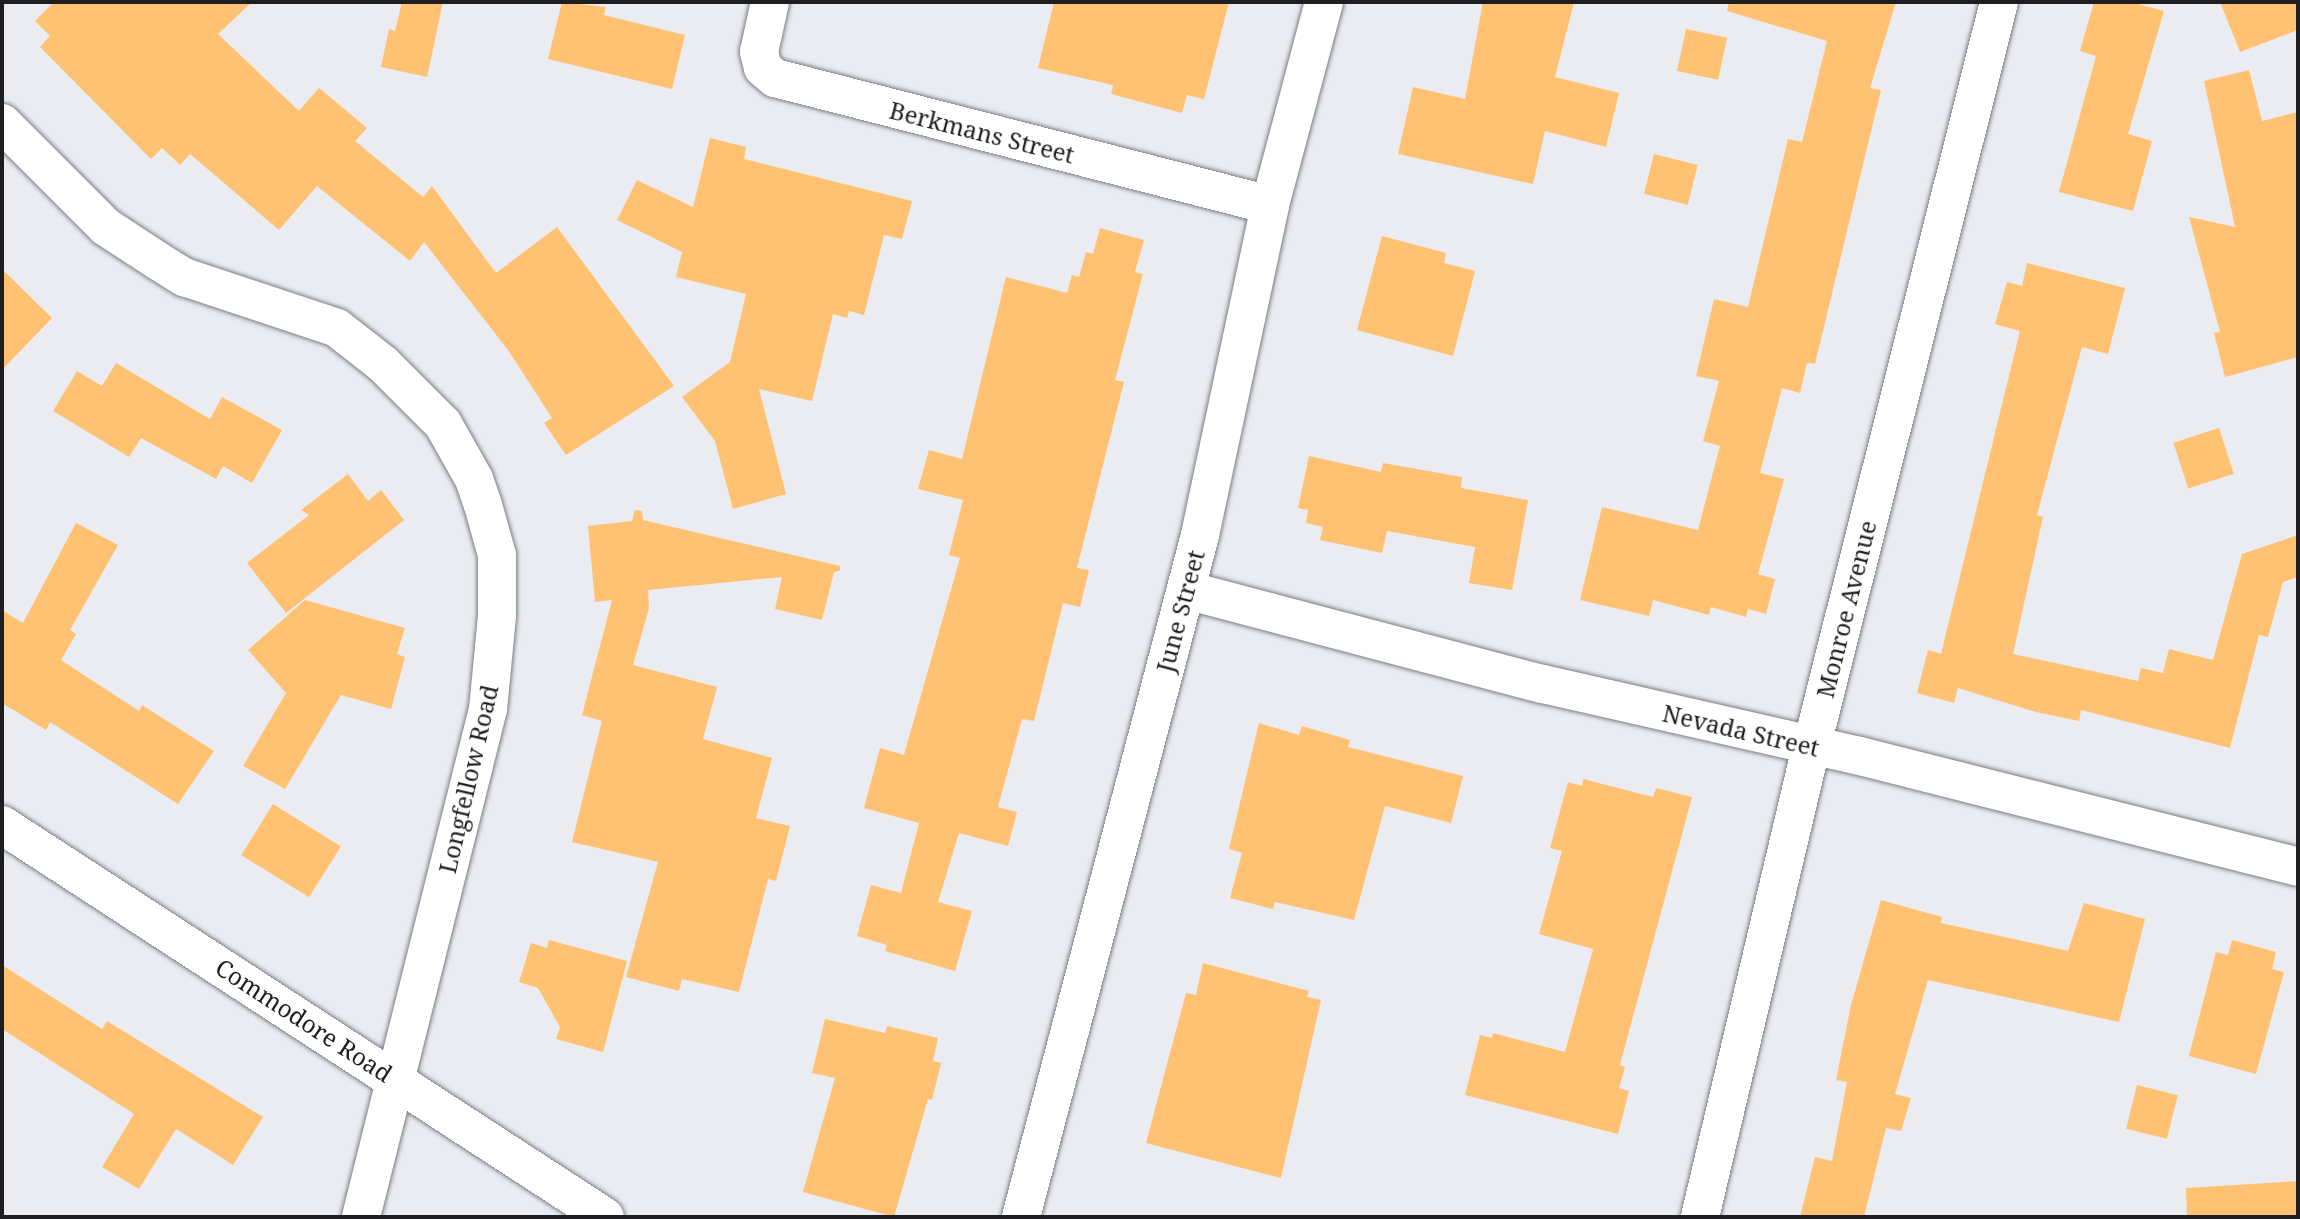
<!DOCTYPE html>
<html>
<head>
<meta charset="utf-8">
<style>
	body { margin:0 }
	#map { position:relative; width:2300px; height:1219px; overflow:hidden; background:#eaecf2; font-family:"Noto Serif",serif }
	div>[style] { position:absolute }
	.building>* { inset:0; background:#ffc272; transform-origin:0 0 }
	.roads { filter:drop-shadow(0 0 2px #7c7e83) drop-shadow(0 0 2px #7c7e83) }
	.minor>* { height:38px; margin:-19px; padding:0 19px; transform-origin:19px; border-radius:19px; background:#fff }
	span { translate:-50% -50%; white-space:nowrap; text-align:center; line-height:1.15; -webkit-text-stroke:5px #fff; paint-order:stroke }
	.street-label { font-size:24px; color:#1e1e20 }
	.frame { position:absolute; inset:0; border:4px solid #1e1e20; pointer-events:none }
</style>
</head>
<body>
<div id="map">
	<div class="building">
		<i style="clip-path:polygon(54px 2px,252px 2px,218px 34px,299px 111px,319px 88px,367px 128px,355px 141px,423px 197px,432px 186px,496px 273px,557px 227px,674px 386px,566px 455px,544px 423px,552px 418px,508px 350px,424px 242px,410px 261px,317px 186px,279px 230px,190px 154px,180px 165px,162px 148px,151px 159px,40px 47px,50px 36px,35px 21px)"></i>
		<i style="clip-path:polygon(402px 2px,443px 2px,427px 77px,381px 67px,389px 29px,395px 31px)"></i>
		<i style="clip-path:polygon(562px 2px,606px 7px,604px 15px,685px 35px,672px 89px,548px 59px)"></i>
		<i style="clip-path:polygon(1054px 2px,1229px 2px,1204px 99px,1187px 95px,1182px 113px,1111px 94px,1113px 85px,1038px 68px)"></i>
		<i style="clip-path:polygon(1483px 2px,1574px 2px,1555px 77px,1619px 93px,1606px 147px,1545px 131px,1533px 184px,1398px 154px,1413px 87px,1465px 99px)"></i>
		<i style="clip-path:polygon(1729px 2px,1896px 2px,1870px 88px,1881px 90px,1815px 364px,1807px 363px,1800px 393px,1782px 388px,1760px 473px,1784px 479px,1758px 574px,1775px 579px,1766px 614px,1748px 609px,1746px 617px,1711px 607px,1709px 615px,1653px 600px,1649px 616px,1580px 600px,1602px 507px,1698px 530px,1720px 446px,1703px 441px,1719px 381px,1696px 376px,1714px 299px,1748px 307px,1788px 139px,1802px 142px,1827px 41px,1727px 11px)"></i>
		<i style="clip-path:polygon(2094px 2px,2131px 2px,2164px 11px,2128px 134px,2152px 141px,2133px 211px,2059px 192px,2096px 56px,2080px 51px)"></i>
		<i style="clip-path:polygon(2220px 2px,2298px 2px,2298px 30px,2240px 52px)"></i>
		<i style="left:1686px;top:29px;width:42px;height:43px;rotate:12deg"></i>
		<i style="clip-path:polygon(2249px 70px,2262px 121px,2298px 112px,2298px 357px,2225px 377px,2214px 333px,2220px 332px,2189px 217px,2235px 227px,2204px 81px)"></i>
		<i style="clip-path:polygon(710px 138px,746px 147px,744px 159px,912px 201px,902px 239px,884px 235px,864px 315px,849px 311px,847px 318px,833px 314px,812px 401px,759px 389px,786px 494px,733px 509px,715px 441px,682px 397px,730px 362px,746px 294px,676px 277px,682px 252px,617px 220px,637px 180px,693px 207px)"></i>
		<i style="left:1654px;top:154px;width:45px;height:41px;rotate:14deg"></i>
		<i style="clip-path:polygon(1100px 228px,1144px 240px,1135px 272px,1143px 274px,1115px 380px,1124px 382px,1077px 568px,1089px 570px,1080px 607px,1063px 603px,1034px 721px,1022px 719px,998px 807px,1017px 812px,1008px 846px,959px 833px,938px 902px,972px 911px,955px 971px,885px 951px,887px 945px,857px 936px,871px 885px,901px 893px,919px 823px,864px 808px,880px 748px,904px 755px,960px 558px,949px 555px,963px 500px,918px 489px,929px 450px,962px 459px,1006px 277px,1067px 293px,1072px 275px,1079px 277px,1086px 252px,1093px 254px)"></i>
		<i style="clip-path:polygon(1382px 236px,1446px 253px,1444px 263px,1475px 271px,1453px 356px,1357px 330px)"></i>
		<i style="clip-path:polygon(2027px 263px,2125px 288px,2108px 354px,2082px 347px,2037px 515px,2043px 517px,2013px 654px,2138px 681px,2141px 668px,2163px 673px,2169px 649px,2213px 660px,2242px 554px,2298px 535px,2298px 577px,2283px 582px,2268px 637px,2259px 635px,2230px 748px,2081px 710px,2079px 721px,2036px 712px,1958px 688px,1954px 703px,1917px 693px,1928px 650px,1941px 654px,2020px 331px,1995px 324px,2007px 282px,2022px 286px)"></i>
		<i style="clip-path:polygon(2px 269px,52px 318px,2px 370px)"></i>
		<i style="clip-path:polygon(116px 363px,210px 419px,222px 397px,282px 430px,252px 483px,223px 466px,216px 479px,141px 438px,129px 457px,53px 411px,77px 371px,102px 386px)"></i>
		<i style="left:2219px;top:428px;width:48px;height:48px;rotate:72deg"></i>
		<i style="clip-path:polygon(1309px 456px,1381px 472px,1383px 463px,1462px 477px,1461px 488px,1528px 500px,1512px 590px,1469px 583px,1475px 547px,1387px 531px,1382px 553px,1320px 540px,1323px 527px,1306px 523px,1308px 510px,1298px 508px)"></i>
		<i style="clip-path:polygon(348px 474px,368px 501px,381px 490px,404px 520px,286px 613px,247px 563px,309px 515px,301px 510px)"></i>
		<i style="clip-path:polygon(635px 510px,642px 511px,643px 520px,840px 566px,840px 571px,834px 572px,822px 620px,775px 609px,782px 577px,648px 590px,649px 608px,633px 665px,717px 687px,703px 739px,772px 758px,756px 818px,790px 826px,776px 881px,768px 879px,739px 992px,682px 979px,679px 991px,626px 977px,658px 862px,572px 842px,602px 721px,582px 715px,612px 600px,595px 602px,588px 526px,632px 521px)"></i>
		<i style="clip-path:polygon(76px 523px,118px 545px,70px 630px,76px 634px,61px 660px,139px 711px,142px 705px,214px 751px,178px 804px,50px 722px,46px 730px,2px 703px,2px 610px,23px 623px)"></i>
		<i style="clip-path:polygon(305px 600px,405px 628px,397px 654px,405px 657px,391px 709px,341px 695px,285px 789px,243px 766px,286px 693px,248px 650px)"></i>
		<i style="clip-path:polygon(1259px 723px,1299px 735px,1302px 726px,1350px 740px,1348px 747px,1463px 776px,1451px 823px,1385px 806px,1354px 920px,1275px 902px,1273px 909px,1230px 898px,1242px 853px,1229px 849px)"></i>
		<i style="clip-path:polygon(1583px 779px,1653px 797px,1656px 788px,1692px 797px,1620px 1065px,1625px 1067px,1619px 1088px,1629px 1091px,1618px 1134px,1465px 1095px,1480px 1035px,1492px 1038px,1493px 1033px,1565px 1052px,1593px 949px,1539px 934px,1562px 851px,1550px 848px,1568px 782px,1582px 786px)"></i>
		<i style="left:273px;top:804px;width:80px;height:60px;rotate:32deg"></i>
		<i style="clip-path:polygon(1881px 900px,1942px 917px,1941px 923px,2068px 951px,2084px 903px,2145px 919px,2119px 1022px,1928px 980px,1895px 1094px,1911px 1098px,1901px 1131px,1886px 1128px,1864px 1217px,1800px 1217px,1815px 1157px,1832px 1161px,1847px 1082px,1836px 1080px,1851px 1005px)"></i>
		<i style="clip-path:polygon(549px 940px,627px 961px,603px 1052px,556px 1039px,560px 1027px,538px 988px,519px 982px,531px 943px,547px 948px)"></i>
		<i style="clip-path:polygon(2232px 940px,2276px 952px,2272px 969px,2284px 972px,2256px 1074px,2189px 1056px,2216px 952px,2228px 955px)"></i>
		<i style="clip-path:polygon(1203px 963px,1309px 991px,1307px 997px,1321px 1000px,1281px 1178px,1146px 1143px,1186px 993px,1196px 995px)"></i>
		<i style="clip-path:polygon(2px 965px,102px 1029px,107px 1021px,263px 1117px,233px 1165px,176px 1129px,139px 1189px,102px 1167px,134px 1114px,2px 1029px)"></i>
		<i style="clip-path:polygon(825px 1019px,885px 1033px,887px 1026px,938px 1038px,933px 1061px,941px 1063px,932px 1100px,928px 1099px,894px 1217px,803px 1192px,835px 1078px,812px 1073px)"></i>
		<i style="left:2137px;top:1085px;width:42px;height:45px;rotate:14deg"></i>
		<i style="clip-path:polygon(2298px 1181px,2298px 1217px,2187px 1217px,2186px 1188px)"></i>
	</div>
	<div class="roads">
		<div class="minor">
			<i style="left:770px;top:2px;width:51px;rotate:102.4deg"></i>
			<i style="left:759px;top:52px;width:16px;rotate:76deg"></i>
			<i style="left:763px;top:68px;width:16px;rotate:40deg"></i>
			<i style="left:775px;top:78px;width:511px;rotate:14.39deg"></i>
			<i style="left:2px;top:123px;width:147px;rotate:45deg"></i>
			<i style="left:106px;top:227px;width:62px;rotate:33.2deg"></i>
			<i style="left:158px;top:261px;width:31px;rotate:32deg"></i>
			<i style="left:184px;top:277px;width:161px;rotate:18.4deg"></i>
			<i style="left:337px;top:328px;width:58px;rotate:38deg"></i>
			<i style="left:383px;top:364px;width:85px;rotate:45deg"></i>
			<i style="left:443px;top:424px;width:63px;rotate:60.6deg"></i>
			<i style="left:474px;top:479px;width:28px;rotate:71deg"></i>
			<i style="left:483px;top:505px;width:52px;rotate:74.4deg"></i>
			<i style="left:497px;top:555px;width:61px;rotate:90deg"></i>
			<i style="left:497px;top:616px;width:93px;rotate:95.5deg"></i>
			<i style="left:488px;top:709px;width:524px;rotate:104.04deg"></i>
			<i style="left:1186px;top:590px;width:369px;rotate:14.8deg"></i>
			<i style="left:1543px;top:684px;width:325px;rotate:12.8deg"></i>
			<i style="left:1860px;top:756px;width:452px;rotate:14.2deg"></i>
			<i style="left:2px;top:825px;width:719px;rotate:33.03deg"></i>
			<i style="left:1021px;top:1217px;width:705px;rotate:-75.29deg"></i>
			<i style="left:1200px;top:535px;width:337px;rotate:-78deg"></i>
			<i style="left:1270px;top:205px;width:210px;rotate:-75.1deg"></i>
			<i style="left:1700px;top:1217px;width:481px;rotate:-76.7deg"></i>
			<i style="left:1811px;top:749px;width:770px;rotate:-75.87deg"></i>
		</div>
	</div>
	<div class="street-label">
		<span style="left:982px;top:132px;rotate:14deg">Berkmans Street</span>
		<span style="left:1846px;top:609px;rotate:-76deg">Monroe Avenue</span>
		<span style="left:1180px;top:611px;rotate:-75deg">June Street</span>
		<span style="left:1741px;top:730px;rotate:13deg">Nevada Street</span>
		<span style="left:468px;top:779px;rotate:-77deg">Longfellow Road</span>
		<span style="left:304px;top:1020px;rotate:33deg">Commodore Road</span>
	</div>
	<div class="frame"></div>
</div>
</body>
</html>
